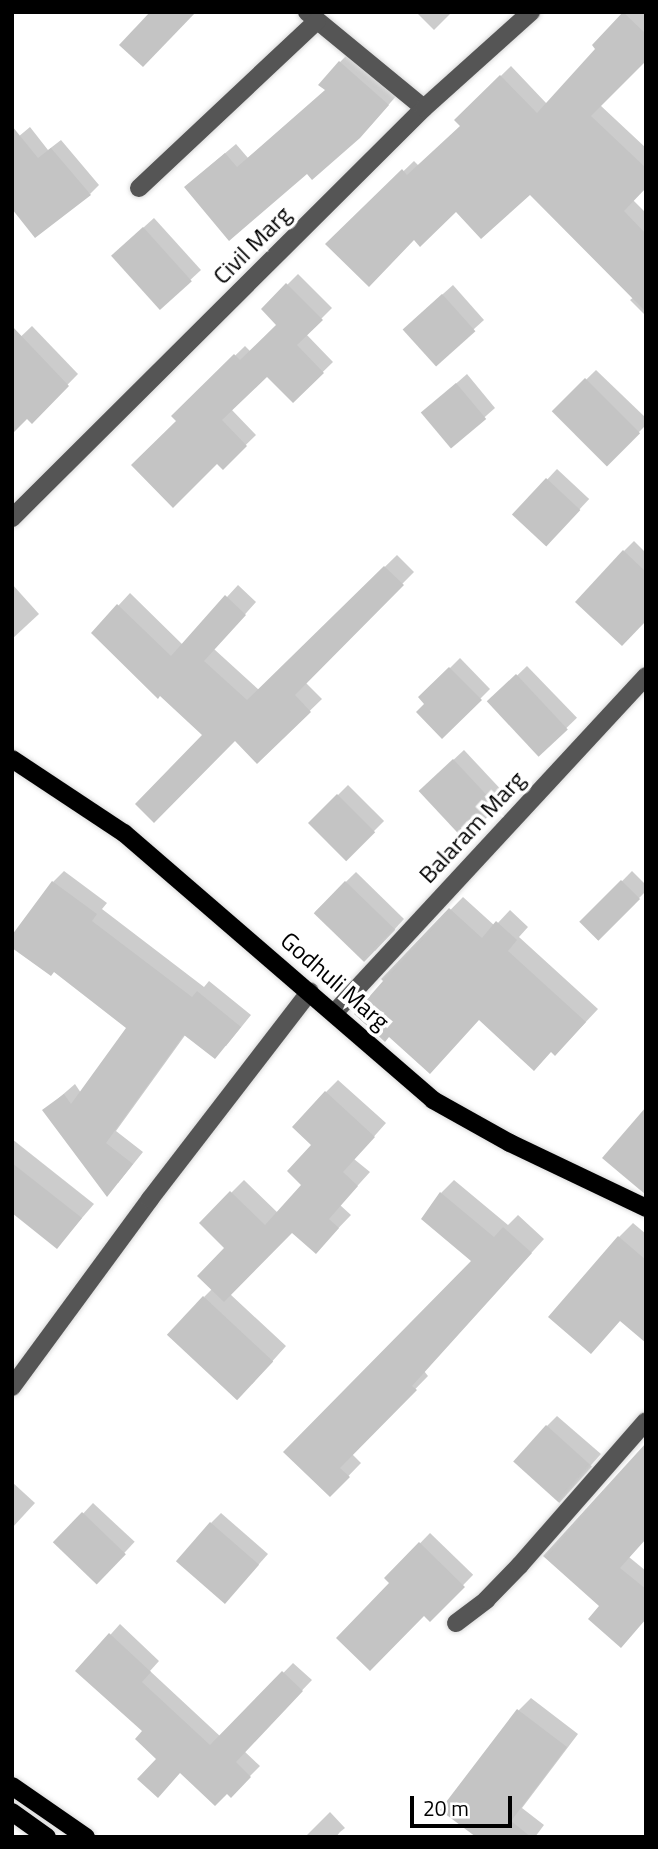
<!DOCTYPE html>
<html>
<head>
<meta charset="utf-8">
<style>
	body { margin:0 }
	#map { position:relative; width:658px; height:1849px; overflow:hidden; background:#fff; font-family:"Titillium Web",sans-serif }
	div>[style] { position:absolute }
	.shadow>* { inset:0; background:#0003; transform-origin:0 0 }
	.building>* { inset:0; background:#c4c4c4; transform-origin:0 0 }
	.roads { filter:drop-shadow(0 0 2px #dbdbdb) drop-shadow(0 0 2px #dbdbdb) }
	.minor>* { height:18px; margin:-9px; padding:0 9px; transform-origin:9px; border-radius:9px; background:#555 }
	.major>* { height:18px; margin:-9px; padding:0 9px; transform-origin:9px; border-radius:9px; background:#000 }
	span { translate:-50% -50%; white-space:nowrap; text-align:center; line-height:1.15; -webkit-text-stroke:7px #fff; paint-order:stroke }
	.street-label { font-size:24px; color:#000 }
	.frame { position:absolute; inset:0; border:14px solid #000; pointer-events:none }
	.scale { position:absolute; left:410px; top:1796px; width:102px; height:32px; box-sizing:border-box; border:4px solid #000; border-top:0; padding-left:9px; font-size:21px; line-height:24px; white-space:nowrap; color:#000; -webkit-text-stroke:5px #fff; paint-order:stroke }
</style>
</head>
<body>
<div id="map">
	<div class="shadow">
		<i style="clip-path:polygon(416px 12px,452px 12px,434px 30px)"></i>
		<i style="clip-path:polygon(625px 12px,646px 12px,646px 58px,600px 105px,646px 148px,646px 186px,633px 200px,646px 213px,646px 316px,630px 300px,634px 297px,530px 192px,456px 209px,414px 238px,328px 244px,414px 161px,419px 166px,462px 126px,456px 120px,511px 66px,547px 104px,598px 49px,594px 45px)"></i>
		<i style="clip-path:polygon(350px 52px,398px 94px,370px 126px,307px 172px,197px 177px,236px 144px,248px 158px,326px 90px,340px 62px)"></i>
		<i style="clip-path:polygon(30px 127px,48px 150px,61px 140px,99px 185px,90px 194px,12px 142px)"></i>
		<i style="clip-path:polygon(154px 218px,201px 270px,160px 308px,123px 246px)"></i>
		<i style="clip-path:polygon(298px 274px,332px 308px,306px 334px,333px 362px,293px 401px,267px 374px,231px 409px,256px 435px,223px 467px,173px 416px,245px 346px,251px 352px,279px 324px,263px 309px)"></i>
		<i style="clip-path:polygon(453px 285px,484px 320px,435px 364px,415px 319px)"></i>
		<i style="clip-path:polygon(32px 326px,78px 374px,32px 421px,12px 345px)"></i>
		<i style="clip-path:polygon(596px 370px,646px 418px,646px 425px,607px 464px,554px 411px)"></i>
		<i style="clip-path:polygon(467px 374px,495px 408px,452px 446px,434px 403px)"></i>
		<i style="left:557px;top:469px;width:44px;height:62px;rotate:43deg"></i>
		<i style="clip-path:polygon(634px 541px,646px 553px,646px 619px,624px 551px)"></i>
		<i style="clip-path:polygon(397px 555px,414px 572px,305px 682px,322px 699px,257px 762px,235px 738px,204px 735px,93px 633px,130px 593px,183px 645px,238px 585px,256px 602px,214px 649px,259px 690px)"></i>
		<i style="clip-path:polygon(12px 584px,39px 614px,12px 639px)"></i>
		<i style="clip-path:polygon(460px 658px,490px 689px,442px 737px,421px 697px)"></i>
		<i style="left:527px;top:666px;width:72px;height:52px;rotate:46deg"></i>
		<i style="left:464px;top:750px;width:63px;height:59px;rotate:47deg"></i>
		<i style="left:348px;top:785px;width:51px;height:53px;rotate:45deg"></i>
		<i style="clip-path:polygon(64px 871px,107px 903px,102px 909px,204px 987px,209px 981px,251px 1015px,226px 1046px,186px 1034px,116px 1131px,143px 1152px,118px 1183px,45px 1110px,75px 1084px,81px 1093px,129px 1027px,53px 882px)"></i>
		<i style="clip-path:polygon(632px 871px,646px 885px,646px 891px,598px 940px,582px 922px)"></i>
		<i style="clip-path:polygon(356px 872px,404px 919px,375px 951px,315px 912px)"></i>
		<i style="clip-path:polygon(463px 897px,495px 926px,510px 910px,528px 927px,519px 937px,598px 1009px,568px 1041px,479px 1018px,383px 979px)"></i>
		<i style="clip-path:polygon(338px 1080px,386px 1123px,354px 1159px,370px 1172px,340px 1205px,351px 1215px,328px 1239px,292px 1230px,230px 1294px,286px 1346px,252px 1384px,204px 1297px,213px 1288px,227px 1248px,201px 1223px,244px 1180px,278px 1213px,304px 1185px,326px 1092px)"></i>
		<i style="clip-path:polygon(12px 1139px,94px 1204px,57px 1247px,12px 1204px)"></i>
		<i style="clip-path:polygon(454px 1180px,508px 1225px,518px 1215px,544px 1239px,424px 1371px,428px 1376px,352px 1454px,361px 1463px,330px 1495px,286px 1452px,474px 1261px,441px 1193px)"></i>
		<i style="clip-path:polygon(633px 1223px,646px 1234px,646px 1341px,621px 1319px,591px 1352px,619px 1237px)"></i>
		<i style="clip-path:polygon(557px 1416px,601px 1454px,569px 1490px,547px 1426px)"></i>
		<i style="clip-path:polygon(12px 1482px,35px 1503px,12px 1528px)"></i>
		<i style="left:93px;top:1503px;width:57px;height:54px;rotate:43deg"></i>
		<i style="clip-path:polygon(221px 1513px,268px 1554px,234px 1592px,211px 1523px)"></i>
		<i style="left:430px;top:1533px;width:60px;height:62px;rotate:44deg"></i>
		<i style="clip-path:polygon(545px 1556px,629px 1557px,646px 1571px,646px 1618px,601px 1606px)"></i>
		<i style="clip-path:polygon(120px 1624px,159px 1661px,150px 1671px,221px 1737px,293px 1663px,312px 1680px,244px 1751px,260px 1766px,231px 1795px,158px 1758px,145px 1731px,78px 1671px)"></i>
		<i style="clip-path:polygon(531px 1698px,578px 1734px,522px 1808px,544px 1825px,535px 1837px,479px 1837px,519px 1710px)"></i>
		<i style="clip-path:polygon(330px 1812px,345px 1828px,340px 1832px,336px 1837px,305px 1837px)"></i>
	</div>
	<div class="building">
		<i style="clip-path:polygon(150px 12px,196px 12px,143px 67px,119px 45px)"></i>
		<i style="clip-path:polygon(623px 12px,646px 34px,646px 61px,591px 116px,646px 168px,646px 188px,624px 211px,646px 234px,646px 312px,530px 195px,481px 239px,456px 212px,420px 247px,414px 240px,369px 287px,325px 244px,402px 169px,407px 175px,460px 126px,454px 120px,500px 75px,537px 113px,595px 49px,592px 45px)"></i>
		<i style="clip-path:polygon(339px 61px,389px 105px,360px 138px,312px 180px,307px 174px,229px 241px,184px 187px,225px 153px,237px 167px,325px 90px,318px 85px)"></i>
		<i style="clip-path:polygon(12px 126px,38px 158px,51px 148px,91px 195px,35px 238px,12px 209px)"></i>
		<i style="left:143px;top:227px;width:73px;height:43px;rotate:48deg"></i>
		<i style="clip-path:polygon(286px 283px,323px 320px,297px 345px,324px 373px,293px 403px,267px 377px,222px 420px,247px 446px,223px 470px,217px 464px,173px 508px,131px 465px,176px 421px,171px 416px,234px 354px,240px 360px,276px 325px,261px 309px)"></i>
		<i style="left:442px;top:294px;width:50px;height:53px;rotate:48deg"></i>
		<i style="clip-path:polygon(12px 326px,69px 386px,32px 424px,27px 419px,12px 434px)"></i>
		<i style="left:585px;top:378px;width:78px;height:47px;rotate:45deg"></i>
		<i style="left:456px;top:383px;width:47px;height:46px;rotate:50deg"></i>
		<i style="left:546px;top:478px;width:47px;height:50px;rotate:43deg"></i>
		<i style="clip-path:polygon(623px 550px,646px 572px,646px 621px,622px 646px,575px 602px)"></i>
		<i style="clip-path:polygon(384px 566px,404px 585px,295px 695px,311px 712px,257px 764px,235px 741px,154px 823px,135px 804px,202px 735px,160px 696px,158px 699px,91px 633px,117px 604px,171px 656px,225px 595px,246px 615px,204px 661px,247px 700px)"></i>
		<i style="clip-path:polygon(449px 667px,482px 700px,442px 739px,416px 712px,424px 704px,418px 697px)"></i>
		<i style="left:516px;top:674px;width:76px;height:40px;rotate:47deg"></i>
		<i style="left:453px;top:759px;width:66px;height:47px;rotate:47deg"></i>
		<i style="left:337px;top:794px;width:54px;height:41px;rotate:45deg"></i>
		<i style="left:621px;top:880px;width:27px;height:59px;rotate:45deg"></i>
		<i style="clip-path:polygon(52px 881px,97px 914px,92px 921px,192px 997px,197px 991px,241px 1027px,215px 1059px,184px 1035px,106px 1143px,133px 1164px,107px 1197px,42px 1110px,64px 1094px,71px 1104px,126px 1028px,54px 972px,51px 976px,12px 948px,12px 935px)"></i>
		<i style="left:345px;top:881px;width:70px;height:45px;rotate:44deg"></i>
		<i style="clip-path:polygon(449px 908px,482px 938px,496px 921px,517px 940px,508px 951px,586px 1022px,555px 1056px,551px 1052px,534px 1071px,479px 1020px,430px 1074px,389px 1037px,385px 1042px,354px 1014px,383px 981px,381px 979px)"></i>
		<i style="clip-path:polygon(325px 1091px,375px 1137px,343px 1172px,358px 1186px,329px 1219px,339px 1228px,316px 1254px,292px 1233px,224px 1302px,197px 1276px,224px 1248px,199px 1223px,230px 1191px,265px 1225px,301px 1185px,287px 1171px,311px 1145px,292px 1127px)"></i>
		<i style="clip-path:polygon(646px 1107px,646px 1195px,602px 1158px)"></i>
		<i style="clip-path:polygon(12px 1163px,82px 1218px,57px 1249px,12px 1213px)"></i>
		<i style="clip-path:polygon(440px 1192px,494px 1237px,503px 1227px,532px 1253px,412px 1386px,417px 1390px,340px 1468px,350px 1477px,330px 1497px,283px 1452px,471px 1261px,421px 1219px)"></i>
		<i style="clip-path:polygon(618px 1236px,646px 1260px,646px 1343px,620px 1321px,591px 1354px,548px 1317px)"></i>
		<i style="left:203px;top:1296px;width:96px;height:53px;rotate:43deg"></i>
		<i style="left:546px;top:1425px;width:62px;height:49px;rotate:42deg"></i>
		<i style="clip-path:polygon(646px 1443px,646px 1539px,620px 1568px,646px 1589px,646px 1619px,621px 1648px,588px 1619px,599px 1606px,543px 1556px)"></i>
		<i style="left:82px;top:1512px;width:61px;height:42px;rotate:44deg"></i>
		<i style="left:210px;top:1522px;width:65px;height:52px;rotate:41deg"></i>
		<i style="clip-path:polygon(419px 1542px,465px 1587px,430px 1622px,424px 1616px,370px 1671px,336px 1638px,389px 1583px,384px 1578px)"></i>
		<i style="clip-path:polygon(109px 1633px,151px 1672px,142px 1682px,210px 1745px,282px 1671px,303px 1691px,236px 1762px,251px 1777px,231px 1798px,227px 1794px,215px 1806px,180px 1773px,158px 1798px,137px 1779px,156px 1759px,135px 1739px,142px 1731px,75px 1671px)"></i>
		<i style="clip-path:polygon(517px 1709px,567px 1747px,511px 1821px,531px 1837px,476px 1837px,440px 1810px)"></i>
	</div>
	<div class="roads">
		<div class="minor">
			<i style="left:307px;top:12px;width:151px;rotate:39.4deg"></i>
			<i style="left:139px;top:188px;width:244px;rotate:-43.2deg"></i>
			<i style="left:12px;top:518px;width:581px;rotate:-44.86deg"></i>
			<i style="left:424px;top:108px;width:144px;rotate:-41.9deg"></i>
			<i style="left:335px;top:1012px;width:458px;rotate:-47.2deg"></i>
			<i style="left:12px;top:1387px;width:233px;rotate:-53.7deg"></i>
			<i style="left:150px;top:1199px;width:262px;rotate:-52.4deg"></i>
			<i style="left:456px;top:1623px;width:38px;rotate:-37deg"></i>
			<i style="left:486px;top:1600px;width:49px;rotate:-45.8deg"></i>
			<i style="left:520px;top:1565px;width:191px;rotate:-48.8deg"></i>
		</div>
		<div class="major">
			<i style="left:12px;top:759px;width:134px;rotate:33.5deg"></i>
			<i style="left:124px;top:833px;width:408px;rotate:40.8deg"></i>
			<i style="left:433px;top:1100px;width:88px;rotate:29.2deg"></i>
			<i style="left:510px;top:1143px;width:151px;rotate:25.5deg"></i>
			<i style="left:12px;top:1786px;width:90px;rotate:34.6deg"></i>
			<i style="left:12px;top:1812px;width:43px;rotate:35.5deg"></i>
		</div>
	</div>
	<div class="street-label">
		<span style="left:252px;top:245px;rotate:-45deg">Civil Marg</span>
		<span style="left:472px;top:827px;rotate:-47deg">Balaram Marg</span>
		<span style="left:335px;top:981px;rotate:41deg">Godhuli Marg</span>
	</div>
	<div class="frame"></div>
	<div class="scale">20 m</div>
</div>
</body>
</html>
